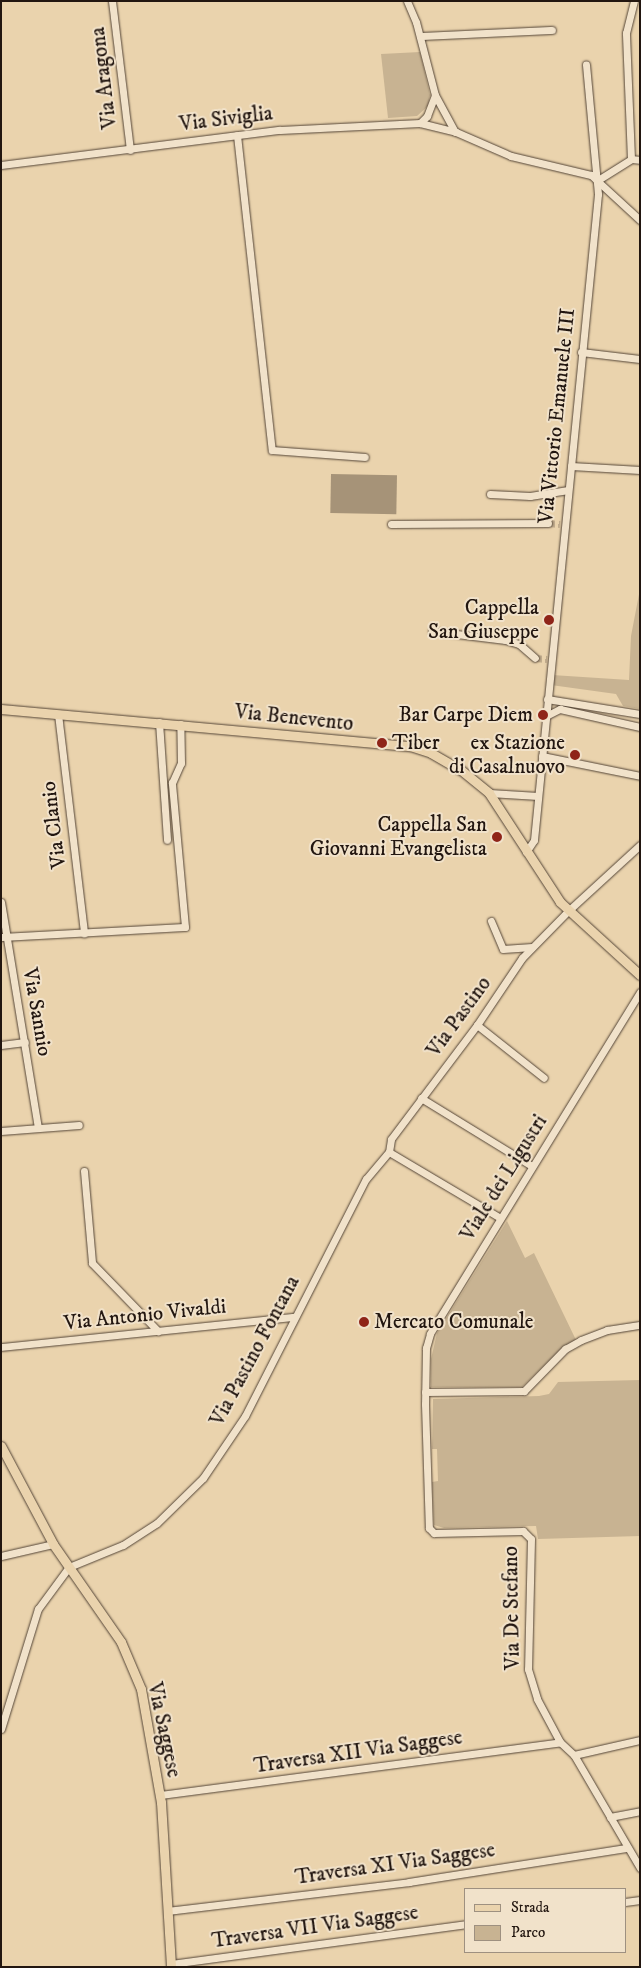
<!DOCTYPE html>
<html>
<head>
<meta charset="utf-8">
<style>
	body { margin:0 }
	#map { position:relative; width:641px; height:1968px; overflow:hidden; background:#ead3ad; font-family:"IM FELL DW Pica",serif }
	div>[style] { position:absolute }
	.green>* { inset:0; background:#c8b392 }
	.water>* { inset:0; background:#a69378; transform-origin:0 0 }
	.minor-tunnel>* { height:7px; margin-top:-3.5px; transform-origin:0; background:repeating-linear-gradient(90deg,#c2ad8e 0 7px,transparent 0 10.5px) }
	.roads { filter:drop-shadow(0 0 1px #544537) drop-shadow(0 0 1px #544537) }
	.minor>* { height:7px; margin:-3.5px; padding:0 3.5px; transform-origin:3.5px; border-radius:3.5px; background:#f1e2ca }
	.major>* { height:9px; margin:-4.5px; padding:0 4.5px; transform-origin:4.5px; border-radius:4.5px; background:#ead3ad }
	.dots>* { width:14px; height:14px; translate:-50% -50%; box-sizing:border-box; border:2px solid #f1e2ca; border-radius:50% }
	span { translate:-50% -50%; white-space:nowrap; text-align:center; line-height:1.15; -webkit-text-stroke:4px #f1e2ca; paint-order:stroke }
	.street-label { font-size:21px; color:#221610 }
	.poi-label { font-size:21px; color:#221610 }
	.right { translate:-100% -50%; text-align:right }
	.left { translate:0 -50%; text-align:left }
	.frame { position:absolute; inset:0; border:2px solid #221610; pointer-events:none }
	.legend { position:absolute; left:464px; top:1888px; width:162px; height:65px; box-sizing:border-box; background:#f1e2ca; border:1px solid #9e9080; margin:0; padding:6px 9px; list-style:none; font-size:15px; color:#221610 }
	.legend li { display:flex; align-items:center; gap:10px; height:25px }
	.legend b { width:25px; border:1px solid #9e9080 }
</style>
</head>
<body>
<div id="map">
	<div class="green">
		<i style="clip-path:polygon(420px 52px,430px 95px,428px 106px,417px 116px,388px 118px,381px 54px)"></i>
		<i style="clip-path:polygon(640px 589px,640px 709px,623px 706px,616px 694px,551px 685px,552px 675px,629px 680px,631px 636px)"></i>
		<i style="clip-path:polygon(507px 1221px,525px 1258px,534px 1253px,576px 1340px,560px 1350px,522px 1387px,431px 1387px,431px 1359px,437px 1333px)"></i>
		<i style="clip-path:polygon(640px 1380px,640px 1536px,538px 1539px,536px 1526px,444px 1528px,434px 1525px,432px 1482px,438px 1481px,437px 1449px,432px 1449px,433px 1399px,539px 1396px,549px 1394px,558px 1382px)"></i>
	</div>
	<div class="water">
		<i style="left:331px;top:474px;width:66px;height:39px;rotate:1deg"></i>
	</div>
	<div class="minor-tunnel">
		<i style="left:548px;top:523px;width:12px;rotate:5deg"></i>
		<i style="left:535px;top:658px;width:12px;rotate:5deg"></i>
	</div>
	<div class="roads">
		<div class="minor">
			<i style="left:112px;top:1px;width:150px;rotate:83.1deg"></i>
			<i style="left:407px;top:1px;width:23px;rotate:67deg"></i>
			<i style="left:416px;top:22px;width:75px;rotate:75.4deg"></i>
			<i style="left:435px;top:95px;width:42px;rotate:61.6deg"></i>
			<i style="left:420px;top:36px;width:132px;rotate:-2.6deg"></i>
			<i style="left:420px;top:123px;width:10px;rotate:-45deg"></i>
			<i style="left:427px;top:116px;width:22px;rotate:-69deg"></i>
			<i style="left:237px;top:135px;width:317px;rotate:83.7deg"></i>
			<i style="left:272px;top:450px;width:93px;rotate:4.3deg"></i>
			<i style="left:631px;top:159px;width:9px;rotate:6deg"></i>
			<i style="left:1px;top:165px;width:281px;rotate:-7.2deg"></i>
			<i style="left:280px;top:130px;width:140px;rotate:-2.9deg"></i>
			<i style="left:420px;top:123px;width:37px;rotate:14deg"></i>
			<i style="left:456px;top:132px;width:60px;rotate:23.6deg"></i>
			<i style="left:511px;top:156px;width:82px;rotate:13.4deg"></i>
			<i style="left:591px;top:175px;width:67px;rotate:42.6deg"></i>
			<i style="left:598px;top:180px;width:39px;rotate:-32deg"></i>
			<i style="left:631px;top:159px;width:126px;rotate:-92.3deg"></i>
			<i style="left:626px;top:33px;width:33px;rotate:-76deg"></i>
			<i style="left:581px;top:352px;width:59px;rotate:6.8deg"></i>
			<i style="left:571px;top:466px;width:69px;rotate:3.3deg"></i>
			<i style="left:490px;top:494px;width:40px;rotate:2.9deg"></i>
			<i style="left:530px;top:496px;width:37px;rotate:-9deg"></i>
			<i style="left:391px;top:524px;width:157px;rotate:-0.4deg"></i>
			<i style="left:432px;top:631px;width:74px;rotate:7deg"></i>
			<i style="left:505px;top:640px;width:15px;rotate:16deg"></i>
			<i style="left:519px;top:644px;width:21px;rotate:41deg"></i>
			<i style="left:547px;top:699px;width:94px;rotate:9.2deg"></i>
			<i style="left:58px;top:714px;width:221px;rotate:83.2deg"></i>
			<i style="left:546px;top:716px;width:16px;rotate:-27deg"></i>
			<i style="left:560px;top:709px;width:82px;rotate:12.7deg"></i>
			<i style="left:159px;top:722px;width:118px;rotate:86.1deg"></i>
			<i style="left:542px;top:756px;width:100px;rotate:11.5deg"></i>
			<i style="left:489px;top:793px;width:49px;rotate:3.5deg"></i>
			<i style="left:526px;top:852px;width:14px;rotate:-56deg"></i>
			<i style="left:534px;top:840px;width:649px;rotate:-84.34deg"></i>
			<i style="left:598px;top:194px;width:130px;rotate:-95.3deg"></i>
			<i style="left:1px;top:902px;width:229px;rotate:80.7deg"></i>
			<i style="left:491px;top:921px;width:30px;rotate:67deg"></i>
			<i style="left:503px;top:949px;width:29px;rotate:-4deg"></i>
			<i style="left:1px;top:937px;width:184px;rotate:-3.1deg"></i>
			<i style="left:185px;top:927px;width:145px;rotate:-95.2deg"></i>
			<i style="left:172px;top:783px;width:22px;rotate:-66deg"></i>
			<i style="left:181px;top:763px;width:39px;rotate:-91deg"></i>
			<i style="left:640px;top:992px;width:401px;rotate:121.6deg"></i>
			<i style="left:430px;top:1334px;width:15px;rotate:106deg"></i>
			<i style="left:426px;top:1348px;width:56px;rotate:91deg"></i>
			<i style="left:425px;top:1404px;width:124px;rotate:88.2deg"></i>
			<i style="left:429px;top:1528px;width:7px;rotate:45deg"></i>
			<i style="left:434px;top:1533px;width:89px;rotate:-1.3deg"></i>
			<i style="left:523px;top:1531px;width:11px;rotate:45deg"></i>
			<i style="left:531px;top:1539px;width:130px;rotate:91.3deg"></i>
			<i style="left:528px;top:1669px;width:31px;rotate:73deg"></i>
			<i style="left:537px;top:1699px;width:49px;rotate:61.9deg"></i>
			<i style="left:560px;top:1742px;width:19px;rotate:43deg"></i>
			<i style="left:574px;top:1755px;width:131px;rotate:59.7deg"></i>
			<i style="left:477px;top:1025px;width:85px;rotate:38.3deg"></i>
			<i style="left:1px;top:1045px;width:24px;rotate:-7deg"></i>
			<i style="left:421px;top:1098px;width:130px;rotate:31.5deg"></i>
			<i style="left:1px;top:1131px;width:78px;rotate:-4.4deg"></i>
			<i style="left:389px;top:1152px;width:13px;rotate:-81deg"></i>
			<i style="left:391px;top:1139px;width:143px;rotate:-53deg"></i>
			<i style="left:477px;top:1025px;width:81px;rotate:-56.1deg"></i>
			<i style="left:522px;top:958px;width:66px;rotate:-45.6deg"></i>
			<i style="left:568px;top:911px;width:98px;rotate:-42.5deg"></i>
			<i style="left:389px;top:1152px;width:129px;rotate:30.7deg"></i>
			<i style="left:84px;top:1171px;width:92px;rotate:85deg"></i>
			<i style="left:92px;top:1263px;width:95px;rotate:45.9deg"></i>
			<i style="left:1px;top:1347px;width:294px;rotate:-5.9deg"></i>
			<i style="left:425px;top:1392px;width:99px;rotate:-0.6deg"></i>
			<i style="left:524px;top:1391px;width:59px;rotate:-45.7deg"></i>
			<i style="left:565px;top:1349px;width:18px;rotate:-29deg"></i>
			<i style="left:581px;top:1340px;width:28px;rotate:-21deg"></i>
			<i style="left:607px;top:1330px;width:33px;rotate:-9deg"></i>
			<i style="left:1px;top:1556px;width:53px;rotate:-13deg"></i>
			<i style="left:1px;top:1729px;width:126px;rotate:-72.9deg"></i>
			<i style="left:38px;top:1609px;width:52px;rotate:-53.6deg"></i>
			<i style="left:69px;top:1567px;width:58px;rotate:-22.2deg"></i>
			<i style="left:123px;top:1545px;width:40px;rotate:-32.9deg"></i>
			<i style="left:157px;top:1523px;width:64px;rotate:-44.4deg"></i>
			<i style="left:203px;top:1478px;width:75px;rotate:-55.9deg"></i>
			<i style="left:245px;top:1416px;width:266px;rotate:-63deg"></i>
			<i style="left:366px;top:1179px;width:35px;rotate:-50deg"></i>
			<i style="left:574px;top:1755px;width:68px;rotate:-12.8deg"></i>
			<i style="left:160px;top:1795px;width:403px;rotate:-7.5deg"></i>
			<i style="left:610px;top:1817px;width:31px;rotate:-11deg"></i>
			<i style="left:625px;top:1902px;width:15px;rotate:-8deg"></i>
			<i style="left:167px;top:1911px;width:244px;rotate:-6.8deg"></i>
			<i style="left:409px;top:1882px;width:221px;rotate:-8.9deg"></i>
			<i style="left:171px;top:1964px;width:297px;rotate:-7.7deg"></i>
		</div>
		<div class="major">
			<i style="left:1px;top:709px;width:411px;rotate:5.2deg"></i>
			<i style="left:410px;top:746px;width:22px;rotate:18deg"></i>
			<i style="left:431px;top:753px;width:34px;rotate:30deg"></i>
			<i style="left:461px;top:770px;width:36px;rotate:39deg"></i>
			<i style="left:489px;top:793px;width:130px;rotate:56.9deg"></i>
			<i style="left:560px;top:902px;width:108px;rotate:42.4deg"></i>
			<i style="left:1px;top:1446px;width:111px;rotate:62deg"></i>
			<i style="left:53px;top:1544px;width:119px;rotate:55.2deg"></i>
			<i style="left:121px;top:1642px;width:51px;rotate:66.9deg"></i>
			<i style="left:141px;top:1689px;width:115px;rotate:80deg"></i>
			<i style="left:161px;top:1802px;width:165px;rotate:86.5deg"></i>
		</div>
	</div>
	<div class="dots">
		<i style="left:549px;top:620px;background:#8f2418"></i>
		<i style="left:543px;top:715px;background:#8f2418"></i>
		<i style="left:382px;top:743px;background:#8f2418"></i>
		<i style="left:575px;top:755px;background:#8f2418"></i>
		<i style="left:497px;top:837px;background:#8f2418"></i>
		<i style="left:364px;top:1322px;background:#8f2418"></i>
	</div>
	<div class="street-label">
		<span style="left:104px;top:78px;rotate:-97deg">Via Aragona</span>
		<span style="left:226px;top:119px;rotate:-7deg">Via Siviglia</span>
		<span style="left:557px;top:416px;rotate:-84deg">Via Vittorio Emanuele III</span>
		<span style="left:294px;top:718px;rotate:6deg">Via Benevento</span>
		<span style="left:54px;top:825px;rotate:-97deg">Via Clanio</span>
		<span style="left:37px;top:1012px;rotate:80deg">Via Sannio</span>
		<span style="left:459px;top:1017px;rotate:-54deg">Via Pastino</span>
		<span style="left:504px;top:1178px;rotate:-58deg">Viale dei Ligustri</span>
		<span style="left:145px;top:1315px;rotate:-6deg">Via Antonio Vivaldi</span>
		<span style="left:255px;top:1351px;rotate:-62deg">Via Pastino Fontana</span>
		<span style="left:512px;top:1608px;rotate:-91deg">Via De Stefano</span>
		<span style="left:164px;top:1730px;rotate:78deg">Via Saggese</span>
		<span style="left:358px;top:1752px;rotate:-8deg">Traversa XII Via Saggese</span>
		<span style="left:395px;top:1864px;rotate:-8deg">Traversa XI Via Saggese</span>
		<span style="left:315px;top:1927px;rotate:-8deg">Traversa VII Via Saggese</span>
	</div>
	<div class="poi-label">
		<span class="right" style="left:539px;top:620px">Cappella<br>San Giuseppe</span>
		<span class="right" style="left:533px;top:715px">Bar Carpe Diem</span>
		<span class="left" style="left:392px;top:743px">Tiber</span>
		<span class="right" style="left:565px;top:755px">ex Stazione<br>di Casalnuovo</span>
		<span class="right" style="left:487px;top:837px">Cappella San<br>Giovanni Evangelista</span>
		<span class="left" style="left:374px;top:1322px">Mercato Comunale</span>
	</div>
	<div class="frame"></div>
	<ul class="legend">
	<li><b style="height:6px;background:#ead3ad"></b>Strada</li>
	<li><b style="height:14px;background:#c8b392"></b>Parco</li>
	</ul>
</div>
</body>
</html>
